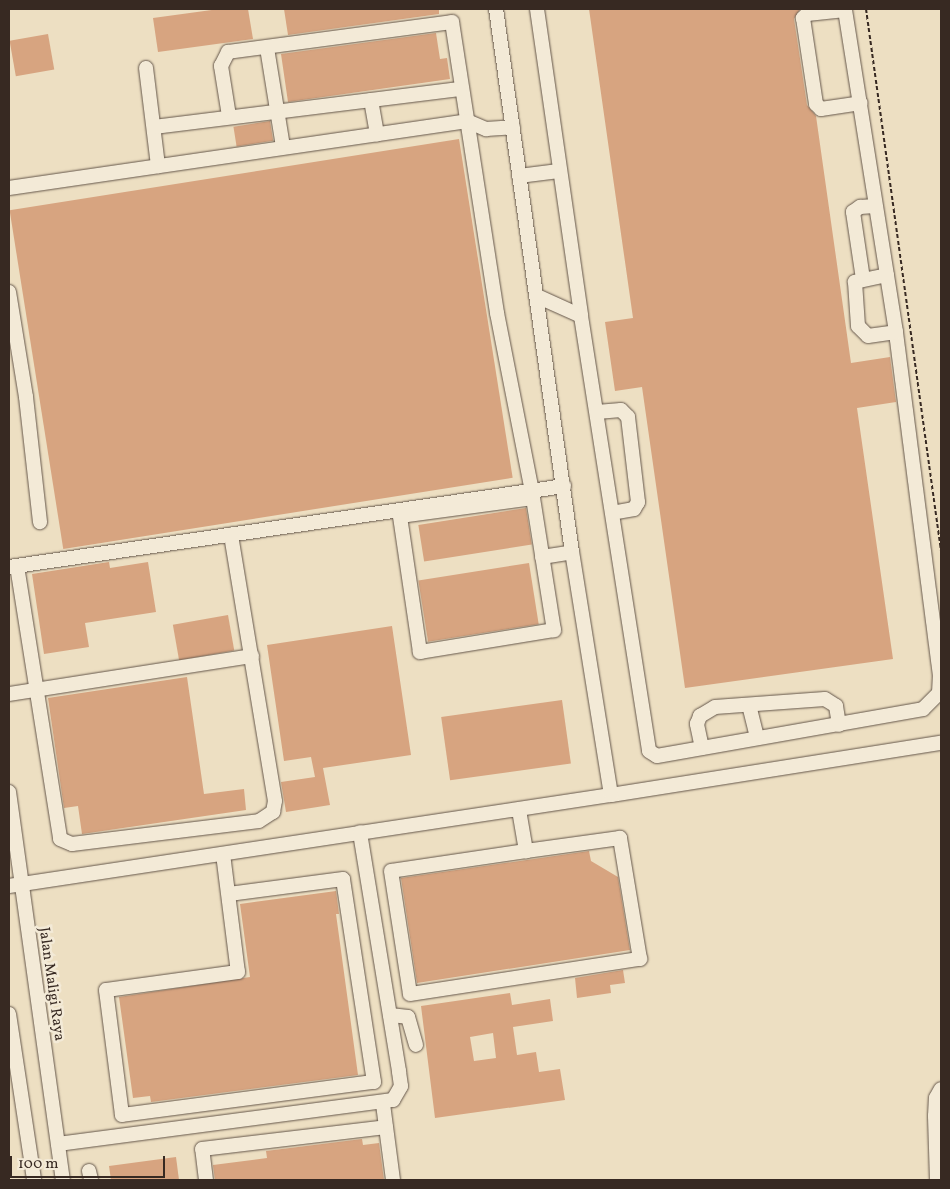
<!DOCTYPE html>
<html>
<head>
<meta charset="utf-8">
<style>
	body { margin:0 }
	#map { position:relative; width:950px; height:1189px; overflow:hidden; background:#eddfc2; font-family:Vollkorn,serif }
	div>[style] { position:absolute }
	.building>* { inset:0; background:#d7a480; transform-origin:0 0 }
	.path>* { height:2px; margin-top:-1px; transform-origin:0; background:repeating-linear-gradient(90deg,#372922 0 4px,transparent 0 6.5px) }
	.roads { filter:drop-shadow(0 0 1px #64564a) drop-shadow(0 0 1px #64564a) }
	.minor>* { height:14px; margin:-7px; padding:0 7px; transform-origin:7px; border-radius:7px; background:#f3ead7 }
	span { translate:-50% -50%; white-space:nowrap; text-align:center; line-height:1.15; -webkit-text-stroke:5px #f3ead7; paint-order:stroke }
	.street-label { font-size:15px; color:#372922 }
	.frame { position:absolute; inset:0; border:10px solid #372922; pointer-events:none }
	.scale { position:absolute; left:10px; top:1156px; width:155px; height:22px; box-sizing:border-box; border:2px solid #372922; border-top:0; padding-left:6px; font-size:15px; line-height:18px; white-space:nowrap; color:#372922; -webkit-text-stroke:4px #f3ead7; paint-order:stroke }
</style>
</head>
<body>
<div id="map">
	<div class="building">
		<i style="clip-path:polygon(219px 9px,248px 9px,253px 39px,158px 52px,153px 18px)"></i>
		<i style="clip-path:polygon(284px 9px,439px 9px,439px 14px,288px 35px)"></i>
		<i style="clip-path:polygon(589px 9px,800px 9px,794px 19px,807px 105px,816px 116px,851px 363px,890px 357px,896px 402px,857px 408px,893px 659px,685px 688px,642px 387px,615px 391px,605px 322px,633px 318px)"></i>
		<i style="clip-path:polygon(436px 33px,440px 59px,447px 58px,450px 79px,288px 102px,281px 54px)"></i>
		<i style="left:48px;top:34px;width:36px;height:39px;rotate:80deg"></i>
		<i style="left:270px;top:121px;width:20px;height:37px;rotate:81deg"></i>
		<i style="left:459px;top:139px;width:343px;height:455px;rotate:81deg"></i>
		<i style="left:526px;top:508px;width:37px;height:109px;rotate:81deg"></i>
		<i style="clip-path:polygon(109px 562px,110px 568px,148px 562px,156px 612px,85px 623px,89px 647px,44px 654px,32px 574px)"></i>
		<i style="left:529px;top:563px;width:62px;height:112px;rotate:81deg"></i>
		<i style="left:228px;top:615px;width:36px;height:56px;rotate:80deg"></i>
		<i style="clip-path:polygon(392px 626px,411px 755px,323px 768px,330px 805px,286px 812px,281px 782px,315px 777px,311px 757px,284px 761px,267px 645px)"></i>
		<i style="clip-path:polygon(187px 677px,204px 794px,244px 789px,246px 810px,82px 834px,78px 806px,64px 808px,48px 698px)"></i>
		<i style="left:562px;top:700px;width:64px;height:122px;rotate:82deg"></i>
		<i style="clip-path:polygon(589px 851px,591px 861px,618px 877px,630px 950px,417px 983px,401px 878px)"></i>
		<i style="clip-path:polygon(336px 891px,339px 914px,336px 914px,358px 1075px,151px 1102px,150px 1096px,133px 1098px,119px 997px,250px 977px,240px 904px)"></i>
		<i style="clip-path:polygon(623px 970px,625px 983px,610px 985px,611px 993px,577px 998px,575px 978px)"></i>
		<i style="clip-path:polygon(evenodd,510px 993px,512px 1005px,550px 999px,553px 1021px,513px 1027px,517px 1055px,536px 1052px,539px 1072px,560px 1069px,565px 1100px,435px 1118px,421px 1006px,510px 993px,493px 1033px,496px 1058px,474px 1061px,470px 1037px,493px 1033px)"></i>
		<i style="clip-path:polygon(362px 1139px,363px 1145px,379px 1143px,384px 1180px,215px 1180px,213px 1165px,267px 1158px,266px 1151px)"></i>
		<i style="clip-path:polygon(176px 1157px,179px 1180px,111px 1180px,109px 1166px)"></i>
	</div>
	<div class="path">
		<i style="left:866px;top:9px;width:547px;rotate:82.12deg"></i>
	</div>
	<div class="roads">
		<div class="minor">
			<i style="left:537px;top:9px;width:310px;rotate:81.8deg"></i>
			<i style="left:581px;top:316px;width:440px;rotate:81.1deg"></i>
			<i style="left:649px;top:751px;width:9px;rotate:32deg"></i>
			<i style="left:657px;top:756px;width:270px;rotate:-10deg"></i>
			<i style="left:923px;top:709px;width:23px;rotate:-45deg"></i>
			<i style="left:939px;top:693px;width:17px;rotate:-87deg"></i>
			<i style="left:940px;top:676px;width:347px;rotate:-97.3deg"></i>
			<i style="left:896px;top:332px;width:327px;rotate:-99deg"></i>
			<i style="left:845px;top:10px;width:38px;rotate:174deg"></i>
			<i style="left:807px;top:14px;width:6px;rotate:135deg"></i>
			<i style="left:803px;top:18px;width:87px;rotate:81.4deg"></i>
			<i style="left:816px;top:104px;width:7px;rotate:45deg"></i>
			<i style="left:821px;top:109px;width:40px;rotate:-8.5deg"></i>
			<i style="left:267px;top:48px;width:100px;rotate:80.8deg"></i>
			<i style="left:146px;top:68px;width:99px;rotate:83deg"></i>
			<i style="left:371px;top:100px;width:35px;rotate:80deg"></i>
			<i style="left:229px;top:116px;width:51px;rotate:-99.1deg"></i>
			<i style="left:221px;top:66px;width:16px;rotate:-63deg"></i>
			<i style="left:228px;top:52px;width:226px;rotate:-7.6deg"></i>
			<i style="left:452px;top:22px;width:294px;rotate:81.2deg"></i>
			<i style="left:497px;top:313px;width:181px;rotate:78.9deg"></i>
			<i style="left:154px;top:127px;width:308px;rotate:-7.1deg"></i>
			<i style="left:519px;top:176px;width:40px;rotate:-7.1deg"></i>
			<i style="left:9px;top:188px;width:463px;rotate:-8.3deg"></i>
			<i style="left:467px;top:121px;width:21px;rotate:23deg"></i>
			<i style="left:486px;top:129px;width:27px;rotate:-4deg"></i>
			<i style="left:887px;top:275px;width:33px;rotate:168deg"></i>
			<i style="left:855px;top:282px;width:44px;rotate:86.1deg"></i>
			<i style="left:858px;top:326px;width:14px;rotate:45deg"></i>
			<i style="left:868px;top:336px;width:28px;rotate:-8deg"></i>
			<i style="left:863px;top:279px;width:68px;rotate:-98.5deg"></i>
			<i style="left:853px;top:212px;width:9px;rotate:-36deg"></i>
			<i style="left:860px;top:207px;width:15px;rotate:-4deg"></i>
			<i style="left:9px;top:292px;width:106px;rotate:80.8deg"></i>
			<i style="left:26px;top:397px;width:126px;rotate:83.6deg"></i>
			<i style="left:539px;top:297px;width:46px;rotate:24.3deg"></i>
			<i style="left:597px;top:412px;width:24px;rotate:-5deg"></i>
			<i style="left:621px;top:410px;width:10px;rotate:45deg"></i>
			<i style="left:628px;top:417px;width:86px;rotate:83.3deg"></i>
			<i style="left:638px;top:502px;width:8px;rotate:120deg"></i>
			<i style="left:634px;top:509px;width:22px;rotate:170deg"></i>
			<i style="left:533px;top:498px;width:134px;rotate:81deg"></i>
			<i style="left:554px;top:630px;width:136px;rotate:170.7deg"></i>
			<i style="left:420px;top:652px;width:137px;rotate:-98.4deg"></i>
			<i style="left:400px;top:516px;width:134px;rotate:-7.7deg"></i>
			<i style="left:542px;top:557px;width:30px;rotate:-9deg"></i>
			<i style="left:17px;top:566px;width:276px;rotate:81deg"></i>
			<i style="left:60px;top:839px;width:13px;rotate:23deg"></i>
			<i style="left:72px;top:844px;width:188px;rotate:-7deg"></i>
			<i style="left:259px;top:821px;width:17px;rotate:-33deg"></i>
			<i style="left:273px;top:812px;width:11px;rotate:-80deg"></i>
			<i style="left:275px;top:801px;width:270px;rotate:-99.4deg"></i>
			<i style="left:9px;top:567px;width:561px;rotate:-8.3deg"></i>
			<i style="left:9px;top:694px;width:246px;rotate:-8.9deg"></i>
			<i style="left:749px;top:705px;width:34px;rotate:76deg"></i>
			<i style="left:702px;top:748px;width:25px;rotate:-102deg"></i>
			<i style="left:697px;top:724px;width:9px;rotate:-69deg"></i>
			<i style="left:700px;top:716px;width:17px;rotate:-31deg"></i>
			<i style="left:715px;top:707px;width:110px;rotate:-4.2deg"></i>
			<i style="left:825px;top:699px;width:13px;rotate:32deg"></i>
			<i style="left:836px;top:706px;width:19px;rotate:81deg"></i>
			<i style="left:9px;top:792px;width:392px;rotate:82.1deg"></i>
			<i style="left:611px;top:795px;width:334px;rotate:-9deg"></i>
			<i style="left:519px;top:810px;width:42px;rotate:80.3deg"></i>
			<i style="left:526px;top:851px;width:136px;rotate:171.6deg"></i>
			<i style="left:391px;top:871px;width:124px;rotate:81.2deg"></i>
			<i style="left:410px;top:994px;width:233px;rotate:-8.7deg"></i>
			<i style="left:640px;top:959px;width:123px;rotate:-99.4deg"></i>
			<i style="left:620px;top:838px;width:95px;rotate:172.1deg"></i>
			<i style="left:223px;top:854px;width:119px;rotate:82.8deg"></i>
			<i style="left:238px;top:972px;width:133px;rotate:172.2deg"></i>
			<i style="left:106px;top:990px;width:126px;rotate:82.7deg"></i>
			<i style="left:122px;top:1115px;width:254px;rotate:-7.5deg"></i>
			<i style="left:374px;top:1082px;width:205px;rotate:-98.7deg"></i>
			<i style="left:343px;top:879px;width:115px;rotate:172.5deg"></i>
			<i style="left:9px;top:886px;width:609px;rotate:-8.6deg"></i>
			<i style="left:611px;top:795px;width:246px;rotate:-99.1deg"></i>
			<i style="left:572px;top:552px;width:548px;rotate:-97.97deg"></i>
			<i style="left:9px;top:1014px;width:168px;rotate:81.4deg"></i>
			<i style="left:390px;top:1015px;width:18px;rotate:6deg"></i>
			<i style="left:408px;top:1017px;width:29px;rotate:74deg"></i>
			<i style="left:383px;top:1104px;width:77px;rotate:82.5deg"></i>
			<i style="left:58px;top:1144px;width:338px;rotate:-7.5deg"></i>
			<i style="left:393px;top:1100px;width:16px;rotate:-60deg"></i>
			<i style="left:401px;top:1086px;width:15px;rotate:-98deg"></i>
			<i style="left:399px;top:1071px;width:242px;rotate:-99.3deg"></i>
			<i style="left:89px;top:1171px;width:9px;rotate:77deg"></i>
			<i style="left:206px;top:1180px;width:31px;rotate:-97deg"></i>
			<i style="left:202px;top:1149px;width:185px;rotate:-6.8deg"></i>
			<i style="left:937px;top:1180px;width:64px;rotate:-91.8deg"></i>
			<i style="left:935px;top:1116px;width:18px;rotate:-87deg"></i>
			<i style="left:936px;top:1098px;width:10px;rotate:-61deg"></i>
		</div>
	</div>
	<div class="street-label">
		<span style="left:51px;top:984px;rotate:82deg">Jalan Maligi Raya</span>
	</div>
	<div class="frame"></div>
	<div class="scale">100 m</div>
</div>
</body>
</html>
